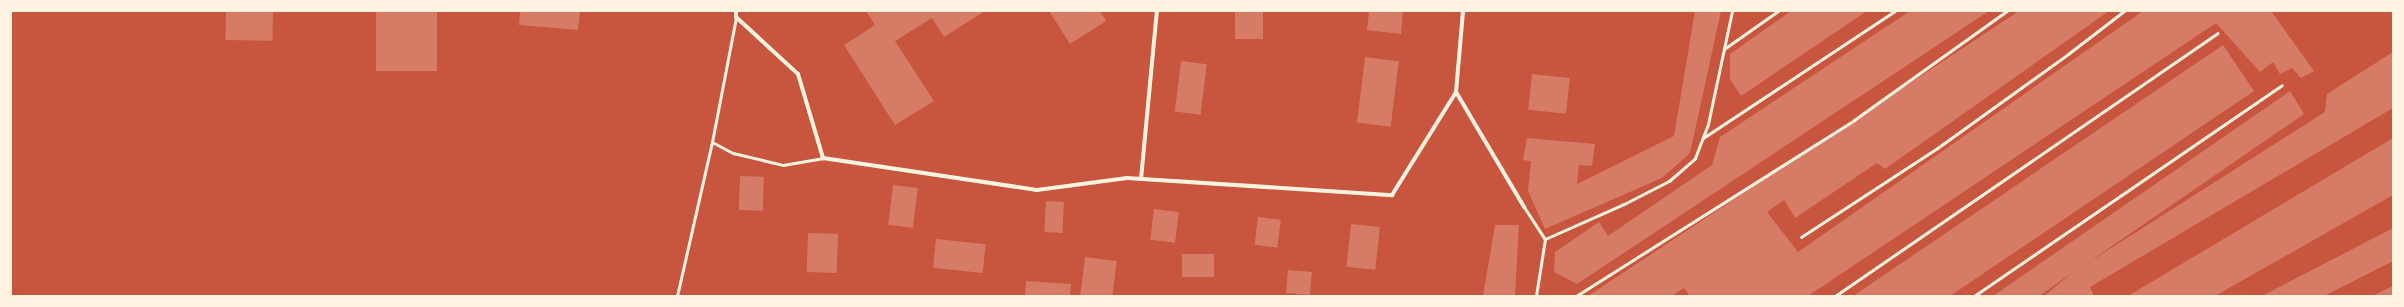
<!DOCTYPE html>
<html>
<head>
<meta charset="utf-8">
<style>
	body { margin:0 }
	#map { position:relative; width:2404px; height:307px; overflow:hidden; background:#c8553d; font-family:"Alegreya Sans",sans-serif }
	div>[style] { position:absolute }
	.building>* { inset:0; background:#d67c66; transform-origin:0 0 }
	.service>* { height:3px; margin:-1.5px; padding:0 1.5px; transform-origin:1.5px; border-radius:1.5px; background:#fff3e0 }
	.minor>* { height:4px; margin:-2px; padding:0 2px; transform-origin:2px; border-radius:2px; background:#fff3e0 }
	span { translate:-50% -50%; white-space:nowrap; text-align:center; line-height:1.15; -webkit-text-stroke:3.5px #fff3e0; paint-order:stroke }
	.frame { position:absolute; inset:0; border:12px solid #fff3e0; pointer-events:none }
</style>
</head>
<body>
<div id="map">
	<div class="building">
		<i style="left:226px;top:11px;width:47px;height:29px;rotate:1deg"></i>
		<i style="left:376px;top:11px;width:61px;height:60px"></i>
		<i style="clip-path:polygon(520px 11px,580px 11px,578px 30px,519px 25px)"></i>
		<i style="clip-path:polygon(866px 11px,985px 11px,944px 37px,932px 18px,895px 41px,934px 101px,895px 125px,844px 45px,875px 25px)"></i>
		<i style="clip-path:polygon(1049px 11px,1100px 11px,1106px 21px,1070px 44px)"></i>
		<i style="left:1235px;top:11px;width:28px;height:28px"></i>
		<i style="clip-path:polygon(1369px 11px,1403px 11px,1401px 34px,1367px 30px)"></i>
		<i style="clip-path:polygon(1695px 11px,1721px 11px,1690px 153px,1662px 178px,1545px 229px,1528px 191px,1531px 161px,1523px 160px,1527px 138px,1595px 144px,1592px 166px,1579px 165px,1577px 184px,1674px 136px)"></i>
		<i style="clip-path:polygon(1791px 11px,1867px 11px,1741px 96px,1730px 79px,1730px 54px)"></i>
		<i style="clip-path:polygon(1910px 11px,1989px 11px,1577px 284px,1554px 272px,1555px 252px,1599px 222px,1608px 236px,1712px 165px,1720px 137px)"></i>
		<i style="clip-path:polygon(2019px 11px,2109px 11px,1885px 169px,1877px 163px,1795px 218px,1784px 200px,1767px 212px,1798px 252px,2143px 11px,2271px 11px,2314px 71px,2301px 78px,2292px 68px,2280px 74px,2273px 62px,2260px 72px,2216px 23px,1808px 296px,1690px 296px,1684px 288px,1672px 296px,1588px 296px)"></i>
		<i style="clip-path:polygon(2223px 45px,2254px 91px,1950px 296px,1853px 296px)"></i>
		<i style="clip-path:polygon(2393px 52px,2393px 108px,2090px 287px,2094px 296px,2044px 296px,2072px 273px,2039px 296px,1993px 296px,2290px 91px,2304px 114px,2086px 264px,2325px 112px,2327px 94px)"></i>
		<i style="left:1365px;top:57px;width:34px;height:66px;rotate:7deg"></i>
		<i style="left:1181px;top:61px;width:26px;height:51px;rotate:7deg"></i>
		<i style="left:1532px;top:74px;width:38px;height:36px;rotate:6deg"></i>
		<i style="clip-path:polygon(2393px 138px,2393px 195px,2215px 296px,2128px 296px)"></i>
		<i style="left:740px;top:176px;width:24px;height:34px;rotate:2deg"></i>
		<i style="left:893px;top:185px;width:25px;height:40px;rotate:7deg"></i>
		<i style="left:1046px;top:201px;width:18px;height:31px;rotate:3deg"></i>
		<i style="left:1154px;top:209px;width:25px;height:31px;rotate:7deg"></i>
		<i style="left:1258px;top:217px;width:23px;height:28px;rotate:7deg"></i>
		<i style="left:1351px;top:224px;width:29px;height:43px;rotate:6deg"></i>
		<i style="clip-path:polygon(1495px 225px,1519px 225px,1515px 296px,1483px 296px)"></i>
		<i style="clip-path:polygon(2393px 228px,2393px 261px,2324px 296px,2262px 296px)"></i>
		<i style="left:808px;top:233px;width:30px;height:39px;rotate:2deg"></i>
		<i style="left:936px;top:239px;width:50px;height:29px;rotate:6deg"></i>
		<i style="left:1182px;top:254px;width:32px;height:23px"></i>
		<i style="left:1085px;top:257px;width:32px;height:39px;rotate:7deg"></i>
		<i style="left:1288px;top:270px;width:24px;height:23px;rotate:5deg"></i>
		<i style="clip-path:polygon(1026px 281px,1071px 284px,1070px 296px,1025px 296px)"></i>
		<i style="clip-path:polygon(2393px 286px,2393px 296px,2372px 296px)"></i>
	</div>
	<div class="service">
		<i style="left:1724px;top:49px;width:66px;rotate:-35.1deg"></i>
		<i style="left:1703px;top:138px;width:230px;rotate:-33.5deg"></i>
		<i style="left:712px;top:142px;width:24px;rotate:28deg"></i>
		<i style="left:733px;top:153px;width:51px;rotate:13.5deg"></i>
		<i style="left:783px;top:165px;width:41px;rotate:-9.9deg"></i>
		<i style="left:1524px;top:207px;width:38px;rotate:57deg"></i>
		<i style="left:1545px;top:239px;width:58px;rotate:99deg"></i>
		<i style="left:1801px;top:237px;width:161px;rotate:-33.1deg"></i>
		<i style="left:1936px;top:149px;width:163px;rotate:-35.7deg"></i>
		<i style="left:2068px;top:54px;width:71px;rotate:-37.5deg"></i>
		<i style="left:1545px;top:239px;width:86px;rotate:-23.9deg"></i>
		<i style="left:1624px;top:204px;width:51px;rotate:-27.1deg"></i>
		<i style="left:1669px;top:181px;width:35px;rotate:-41deg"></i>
		<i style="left:1695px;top:158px;width:36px;rotate:-69deg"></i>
		<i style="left:1708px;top:124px;width:116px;rotate:-78deg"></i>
		<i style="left:677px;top:296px;width:158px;rotate:-77.2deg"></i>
		<i style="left:712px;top:142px;width:127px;rotate:-79.1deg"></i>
		<i style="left:1576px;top:296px;width:329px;rotate:-32.3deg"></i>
		<i style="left:1854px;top:120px;width:188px;rotate:-35.5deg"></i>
		<i style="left:1835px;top:296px;width:464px;rotate:-34.5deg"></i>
		<i style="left:1974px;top:296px;width:373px;rotate:-34.4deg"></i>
	</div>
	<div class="minor">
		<i style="left:736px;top:11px;width:6px;rotate:90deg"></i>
		<i style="left:736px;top:17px;width:84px;rotate:42.6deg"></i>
		<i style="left:798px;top:74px;width:88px;rotate:73.4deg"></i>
		<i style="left:823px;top:158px;width:216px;rotate:8.5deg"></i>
		<i style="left:1037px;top:190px;width:91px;rotate:-7.6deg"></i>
		<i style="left:1127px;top:178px;width:266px;rotate:3.7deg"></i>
		<i style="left:1392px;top:195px;width:121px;rotate:-58.1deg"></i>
		<i style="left:1463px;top:11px;width:81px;rotate:94.9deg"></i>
		<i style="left:1456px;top:92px;width:134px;rotate:59.4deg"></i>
		<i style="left:1141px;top:179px;width:169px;rotate:-84.6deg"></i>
	</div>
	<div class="frame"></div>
</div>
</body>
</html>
